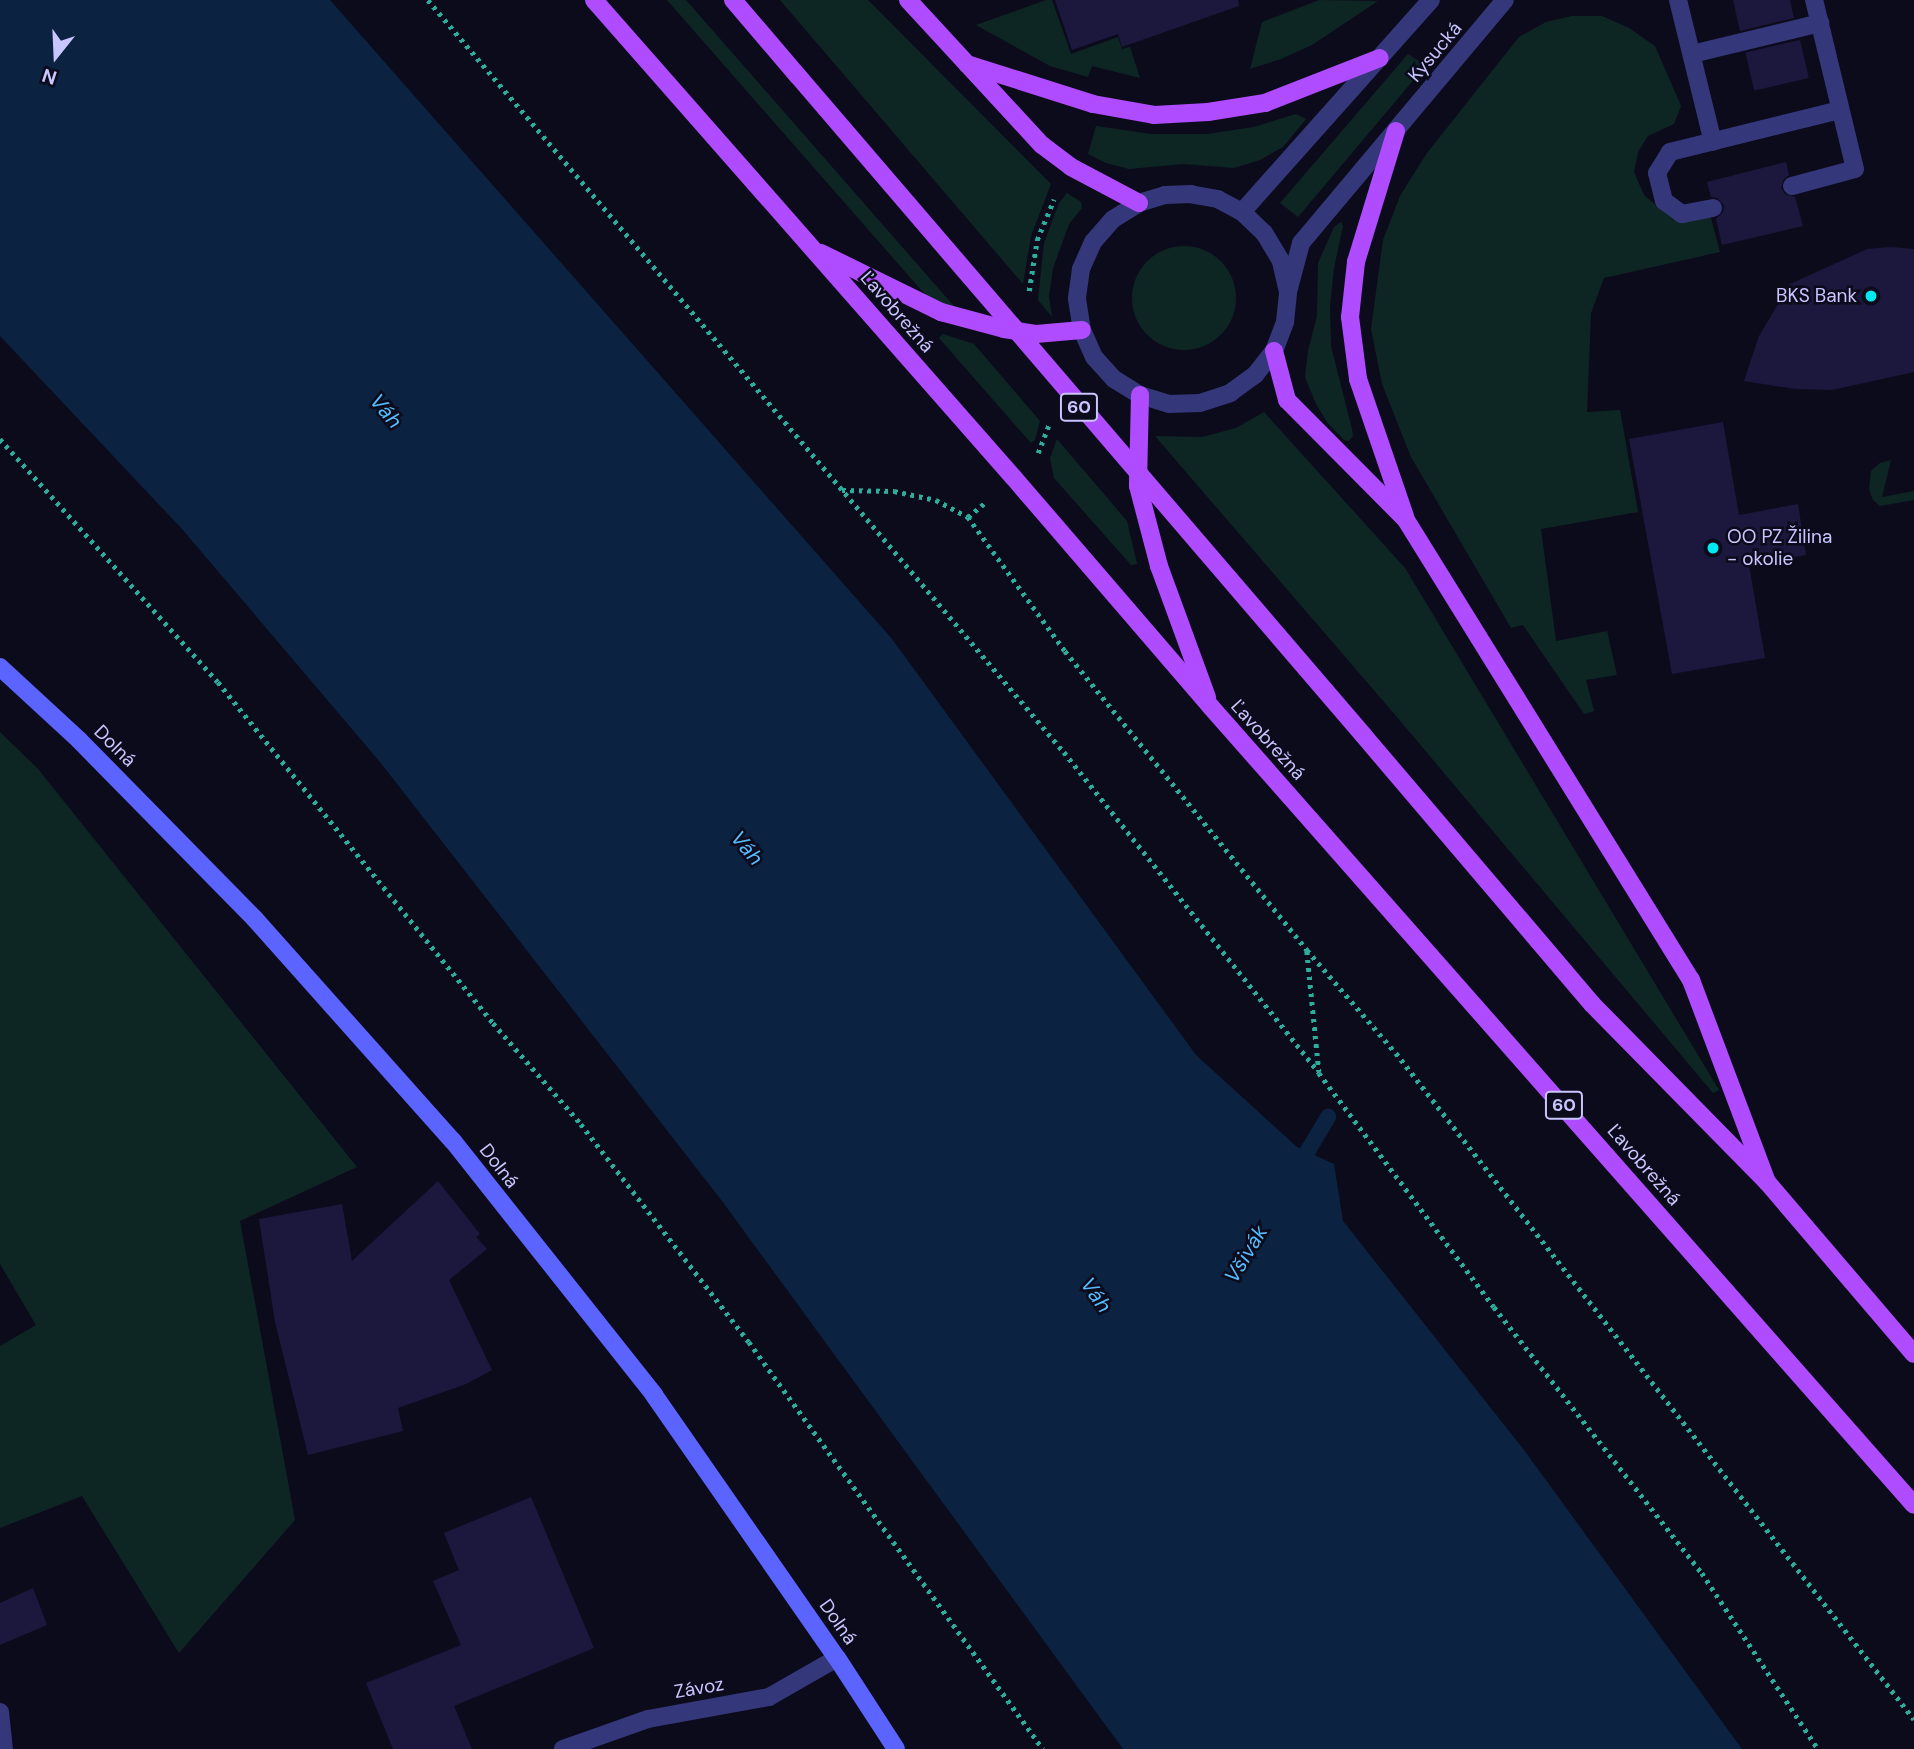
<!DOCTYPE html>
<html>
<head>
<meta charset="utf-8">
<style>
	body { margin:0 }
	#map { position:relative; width:1914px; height:1749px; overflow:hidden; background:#0c0b1c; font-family:"DM Sans",sans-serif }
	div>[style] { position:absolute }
	.green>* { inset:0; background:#0e2623 }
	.round { border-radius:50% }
	.water>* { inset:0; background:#0b2240 }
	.stream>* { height:16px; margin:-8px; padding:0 8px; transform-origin:8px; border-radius:8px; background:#0b2240 }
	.building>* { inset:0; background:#1c173d; transform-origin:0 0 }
	.path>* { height:4.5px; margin-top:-2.25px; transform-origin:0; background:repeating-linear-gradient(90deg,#2bae9c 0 3.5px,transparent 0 8.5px) }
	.lane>* { height:18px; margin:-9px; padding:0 9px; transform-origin:9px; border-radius:9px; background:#35377b }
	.street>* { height:18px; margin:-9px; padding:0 9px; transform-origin:9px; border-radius:9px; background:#35377b }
	.secondary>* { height:18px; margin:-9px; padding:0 9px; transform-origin:9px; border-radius:9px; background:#5c64ff }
	.primary>* { height:18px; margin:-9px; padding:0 9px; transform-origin:9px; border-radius:9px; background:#af4cff }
	.primary-bridge>* { height:18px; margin:-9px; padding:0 9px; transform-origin:9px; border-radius:9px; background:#af4cff }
	.dots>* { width:19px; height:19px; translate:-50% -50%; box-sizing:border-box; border:4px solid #0c0b1c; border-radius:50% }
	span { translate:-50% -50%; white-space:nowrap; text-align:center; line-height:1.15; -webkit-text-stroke:5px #0c0b1c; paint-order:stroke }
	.shield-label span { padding:2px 5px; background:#0c0b1c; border:2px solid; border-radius:5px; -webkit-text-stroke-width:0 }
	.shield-label { font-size:18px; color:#c8c5ff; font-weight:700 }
	.street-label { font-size:19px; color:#c8c5ff }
	.poi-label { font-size:19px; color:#c8c5ff }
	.right { translate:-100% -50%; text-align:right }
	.left { translate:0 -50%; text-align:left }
	.water-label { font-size:21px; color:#53bcff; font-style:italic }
	.north { position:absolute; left:21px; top:21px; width:70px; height:70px; -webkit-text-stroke:5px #0c0b1c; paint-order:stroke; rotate:198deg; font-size:19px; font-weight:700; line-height:28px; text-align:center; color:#c8c5ff }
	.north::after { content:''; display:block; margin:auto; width:24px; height:32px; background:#c8c5ff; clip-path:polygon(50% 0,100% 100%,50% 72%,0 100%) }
</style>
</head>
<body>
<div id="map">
	<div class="green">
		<i style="clip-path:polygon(667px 0,686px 0,974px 329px,947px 313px,922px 291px)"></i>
		<i style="clip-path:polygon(780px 0,868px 0,1051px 184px,1031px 236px,1023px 284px)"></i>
		<i style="clip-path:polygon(1046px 0,1052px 0,1071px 54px,1118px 37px,1122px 49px,1130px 47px,1140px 78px,1092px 66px,1088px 77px,1050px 66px,976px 25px)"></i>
		<i style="clip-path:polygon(1319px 0,1378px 1px,1312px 45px,1281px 59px,1250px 69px,1262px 22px)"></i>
		<i style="clip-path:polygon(1572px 16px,1602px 16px,1629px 28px,1655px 46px,1681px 106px,1674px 124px,1648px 136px,1638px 152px,1634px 172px,1644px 195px,1659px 208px,1710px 214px,1720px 252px,1604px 278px,1591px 313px,1587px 412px,1620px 410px,1638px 512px,1541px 529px,1556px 641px,1607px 631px,1617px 675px,1586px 680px,1594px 711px,1584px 714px,1523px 625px,1511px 628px,1411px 457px,1382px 384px,1371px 329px,1383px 240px,1400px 196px,1427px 153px,1519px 37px,1546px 22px)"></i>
		<i style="clip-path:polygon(1408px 54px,1420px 62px,1421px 71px,1298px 217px,1280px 203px)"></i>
		<i style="clip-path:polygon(1296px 114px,1306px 119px,1283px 147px,1260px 160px,1234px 168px,1183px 164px,1129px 169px,1106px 163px,1088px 154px,1096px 126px,1151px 134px,1207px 134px,1254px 127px)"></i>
		<i style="clip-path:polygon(1067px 193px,1081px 202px,1082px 208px,1069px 224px,1053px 268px,1049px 296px,1052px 317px,1038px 300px,1044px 243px,1059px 203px)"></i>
		<i style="clip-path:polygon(1341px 222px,1343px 226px,1334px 268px,1330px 306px,1331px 346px,1352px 429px,1353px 436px,1349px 441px,1344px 440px,1327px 422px,1316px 404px,1305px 377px,1308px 351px,1317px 316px,1318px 263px,1334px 227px)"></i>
		<i class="round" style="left:1132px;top:246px;width:104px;height:104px"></i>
		<i style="clip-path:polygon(943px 334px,974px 344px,1040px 421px,1035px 440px,1031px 443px,939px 338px)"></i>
		<i style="clip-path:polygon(1264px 412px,1405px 568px,1719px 1090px,1713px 1093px,1397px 717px,1155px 436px,1202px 437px,1236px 428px)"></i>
		<i style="clip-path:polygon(1057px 439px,1127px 521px,1137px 564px,1131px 565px,1054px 478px,1050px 458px)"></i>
		<i style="clip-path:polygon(1891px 460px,1882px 497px,1914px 491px,1914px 500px,1880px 506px,1873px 500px,1869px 489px,1871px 471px,1880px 463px)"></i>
		<i style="clip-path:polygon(0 732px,38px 769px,357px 1167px,240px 1221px,295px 1520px,179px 1653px,82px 1496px,0 1528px,0 1346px,36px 1325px,0 1264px)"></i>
	</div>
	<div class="water">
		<i style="clip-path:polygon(0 0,330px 0,892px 639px,1196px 1055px,1297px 1147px,1334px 1164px,1343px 1221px,1524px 1450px,1742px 1749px,1123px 1749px,722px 1201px,380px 762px,182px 529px,0 336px)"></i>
	</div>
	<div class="stream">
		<i style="left:1297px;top:1169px;width:61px;rotate:-59.2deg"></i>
	</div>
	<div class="building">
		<i style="clip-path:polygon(1055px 0,1238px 0,1239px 6px,1122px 47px,1118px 34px,1072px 50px)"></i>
		<i style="clip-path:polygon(1733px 0,1790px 0,1794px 18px,1740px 31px)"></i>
		<i style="left:1800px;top:40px;width:39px;height:56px;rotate:77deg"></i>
		<i style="clip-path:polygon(1786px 162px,1789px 175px,1784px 179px,1781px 188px,1785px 194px,1795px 197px,1803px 226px,1722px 245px,1716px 219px,1723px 212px,1724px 205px,1717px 198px,1711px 197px,1707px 182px)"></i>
		<i style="clip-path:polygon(1891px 247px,1914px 249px,1914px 372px,1832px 390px,1795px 389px,1744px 381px,1759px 336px,1790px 284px,1867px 249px)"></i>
		<i style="clip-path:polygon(1723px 422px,1739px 515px,1798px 504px,1806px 555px,1749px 565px,1765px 658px,1672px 674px,1629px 439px)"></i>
		<i style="clip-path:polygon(438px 1181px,480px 1234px,476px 1237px,487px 1249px,449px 1280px,492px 1370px,466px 1384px,398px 1408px,403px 1431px,308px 1455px,275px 1322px,259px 1219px,342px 1204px,352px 1261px)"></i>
		<i style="clip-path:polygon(531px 1497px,594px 1648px,454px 1706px,472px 1749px,393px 1749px,366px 1683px,461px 1645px,433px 1581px,459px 1570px,444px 1533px)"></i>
		<i style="clip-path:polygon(33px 1588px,47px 1625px,0 1645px,0 1603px)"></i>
	</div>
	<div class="path">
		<i style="left:428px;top:0;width:985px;rotate:49.78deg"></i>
		<i style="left:1064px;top:752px;width:410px;rotate:51.5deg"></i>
		<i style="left:1319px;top:1073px;width:292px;rotate:53.2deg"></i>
		<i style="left:1494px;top:1307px;width:338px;rotate:52deg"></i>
		<i style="left:1702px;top:1573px;width:211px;rotate:56.6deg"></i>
		<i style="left:1029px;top:291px;width:52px;rotate:-81.1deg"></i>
		<i style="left:1037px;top:240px;width:44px;rotate:-67.5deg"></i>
		<i style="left:0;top:439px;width:326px;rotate:48.1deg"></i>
		<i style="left:218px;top:682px;width:438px;rotate:51.1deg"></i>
		<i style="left:493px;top:1023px;width:134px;rotate:48.9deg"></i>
		<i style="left:581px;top:1124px;width:275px;rotate:52.4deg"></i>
		<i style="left:749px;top:1342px;width:502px;rotate:54.16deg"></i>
		<i style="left:1038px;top:453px;width:30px;rotate:-69deg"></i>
		<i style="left:842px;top:490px;width:52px;rotate:1.1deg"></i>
		<i style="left:894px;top:491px;width:43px;rotate:12.1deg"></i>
		<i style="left:936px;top:500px;width:36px;rotate:28deg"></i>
		<i style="left:968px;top:517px;width:165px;rotate:54.1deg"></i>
		<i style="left:1065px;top:651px;width:385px;rotate:51deg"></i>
		<i style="left:1307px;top:950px;width:136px;rotate:49.2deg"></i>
		<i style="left:1396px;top:1053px;width:844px;rotate:52.13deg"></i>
		<i style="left:968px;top:517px;width:23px;rotate:-40deg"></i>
		<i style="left:1307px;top:951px;width:121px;rotate:84.3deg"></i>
	</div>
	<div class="lane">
		<i style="left:1678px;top:0;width:146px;rotate:76.2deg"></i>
		<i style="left:1692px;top:54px;width:132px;rotate:-13.6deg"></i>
		<i style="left:1792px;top:186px;width:65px;rotate:-15.1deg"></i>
		<i style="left:1855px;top:169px;width:174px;rotate:-103.6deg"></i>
		<i style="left:1713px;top:208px;width:32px;rotate:169deg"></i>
		<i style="left:1682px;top:214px;width:22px;rotate:-144deg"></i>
		<i style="left:1664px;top:201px;width:29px;rotate:-104deg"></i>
		<i style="left:1657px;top:173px;width:25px;rotate:-58deg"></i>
		<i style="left:1670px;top:152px;width:175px;rotate:-13.9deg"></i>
	</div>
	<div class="street">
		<i style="left:1242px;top:212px;width:284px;rotate:-48.3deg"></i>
		<i style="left:1288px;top:292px;width:32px;rotate:-103deg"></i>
		<i style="left:1281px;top:261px;width:33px;rotate:-121deg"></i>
		<i style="left:1264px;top:233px;width:30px;rotate:-136deg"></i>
		<i style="left:1242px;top:212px;width:27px;rotate:-152deg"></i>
		<i style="left:1218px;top:199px;width:27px;rotate:-170deg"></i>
		<i style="left:1191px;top:194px;width:26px;rotate:178deg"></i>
		<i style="left:1165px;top:195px;width:27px;rotate:163deg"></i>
		<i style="left:1139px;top:203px;width:31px;rotate:148deg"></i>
		<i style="left:1113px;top:219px;width:30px;rotate:131deg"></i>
		<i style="left:1093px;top:242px;width:30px;rotate:114deg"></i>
		<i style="left:1081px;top:269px;width:30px;rotate:98deg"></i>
		<i style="left:1077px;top:299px;width:31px;rotate:81deg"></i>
		<i style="left:1082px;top:330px;width:30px;rotate:66deg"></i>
		<i style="left:1094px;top:357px;width:30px;rotate:48deg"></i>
		<i style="left:1114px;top:379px;width:31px;rotate:32deg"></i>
		<i style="left:1140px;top:395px;width:30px;rotate:17deg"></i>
		<i style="left:1169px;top:404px;width:31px;rotate:-2deg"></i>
		<i style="left:1200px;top:403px;width:32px;rotate:-18deg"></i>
		<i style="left:1230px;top:393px;width:31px;rotate:-36deg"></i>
		<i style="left:1255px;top:375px;width:31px;rotate:-52deg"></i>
		<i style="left:1274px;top:351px;width:31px;rotate:-69deg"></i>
		<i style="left:1285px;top:322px;width:30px;rotate:-84deg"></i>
		<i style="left:1288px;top:292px;width:51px;rotate:-75.1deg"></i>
		<i style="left:1301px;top:243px;width:317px;rotate:-50deg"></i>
		<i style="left:0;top:1712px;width:37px;rotate:84deg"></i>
		<i style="left:563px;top:1749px;width:90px;rotate:-19.4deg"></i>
		<i style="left:648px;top:1719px;width:123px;rotate:-10.3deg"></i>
		<i style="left:769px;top:1697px;width:78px;rotate:-29.8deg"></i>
	</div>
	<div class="secondary">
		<i style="left:0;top:667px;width:108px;rotate:42.7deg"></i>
		<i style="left:79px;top:740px;width:250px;rotate:45.5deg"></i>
		<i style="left:254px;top:918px;width:299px;rotate:48.3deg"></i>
		<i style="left:453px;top:1141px;width:324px;rotate:51.6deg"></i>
		<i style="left:654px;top:1395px;width:320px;rotate:55.2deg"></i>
		<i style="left:837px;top:1658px;width:108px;rotate:57deg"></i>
	</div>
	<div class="primary">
		<i style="left:594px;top:0;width:636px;rotate:48.7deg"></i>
		<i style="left:1014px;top:478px;width:302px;rotate:49.3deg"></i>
		<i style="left:1211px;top:707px;width:1063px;rotate:48.62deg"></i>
		<i style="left:733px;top:0;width:100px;rotate:49.5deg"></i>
		<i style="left:908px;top:0;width:197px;rotate:47.3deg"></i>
		<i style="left:1042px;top:145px;width:36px;rotate:37deg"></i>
		<i style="left:1071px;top:167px;width:77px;rotate:27.9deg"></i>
		<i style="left:967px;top:64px;width:132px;rotate:17.6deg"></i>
		<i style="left:1093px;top:104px;width:62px;rotate:10.2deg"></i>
		<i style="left:1154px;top:115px;width:54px;rotate:-3.2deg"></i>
		<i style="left:1208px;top:112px;width:58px;rotate:-9deg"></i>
		<i style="left:1265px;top:103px;width:123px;rotate:-21.4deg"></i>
		<i style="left:1396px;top:131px;width:137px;rotate:107deg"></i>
		<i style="left:1356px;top:262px;width:55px;rotate:96.2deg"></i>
		<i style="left:1350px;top:317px;width:63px;rotate:82.6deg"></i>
		<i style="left:1358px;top:379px;width:145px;rotate:71.1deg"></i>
		<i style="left:821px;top:253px;width:134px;rotate:26.2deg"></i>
		<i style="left:941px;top:312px;width:65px;rotate:15.1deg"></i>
		<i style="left:1004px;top:329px;width:32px;rotate:9deg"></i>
		<i style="left:1036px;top:334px;width:46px;rotate:-5deg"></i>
		<i style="left:1274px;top:351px;width:51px;rotate:75.1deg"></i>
		<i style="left:1287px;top:400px;width:169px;rotate:45.2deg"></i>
		<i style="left:1406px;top:520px;width:541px;rotate:58.22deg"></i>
		<i style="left:1691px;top:980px;width:216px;rotate:69.4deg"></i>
		<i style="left:1140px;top:395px;width:91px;rotate:91.3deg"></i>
		<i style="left:1138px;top:486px;width:83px;rotate:75.3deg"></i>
		<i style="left:1159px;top:566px;width:140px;rotate:69.9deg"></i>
		<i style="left:1364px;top:736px;width:352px;rotate:49.6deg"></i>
		<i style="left:1592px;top:1004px;width:250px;rotate:45.5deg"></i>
		<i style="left:1767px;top:1182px;width:226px;rotate:49.5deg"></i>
	</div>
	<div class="primary-bridge">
		<i style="left:798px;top:76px;width:869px;rotate:49.38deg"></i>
	</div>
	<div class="dots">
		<i style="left:1871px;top:296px;background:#00e9f0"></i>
		<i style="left:1713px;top:548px;background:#00e9f0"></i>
	</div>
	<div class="shield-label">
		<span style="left:1079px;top:407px">60</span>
		<span style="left:1564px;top:1105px">60</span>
	</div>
	<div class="street-label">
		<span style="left:1435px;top:52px;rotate:-50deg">Kysucká</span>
		<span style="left:897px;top:312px;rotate:49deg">Ľavobrežná</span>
		<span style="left:1268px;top:740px;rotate:48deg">Ľavobrežná</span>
		<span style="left:115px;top:746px;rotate:45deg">Dolná</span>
		<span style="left:1644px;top:1165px;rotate:49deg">Ľavobrežná</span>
		<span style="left:499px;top:1166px;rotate:52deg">Dolná</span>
		<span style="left:838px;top:1622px;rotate:55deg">Dolná</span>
		<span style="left:699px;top:1688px;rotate:-10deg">Závoz</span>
	</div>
	<div class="poi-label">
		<span class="right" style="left:1857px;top:296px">BKS Bank</span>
		<span class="left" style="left:1727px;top:548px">OO PZ Žilina<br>- okolie</span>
	</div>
	<div class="water-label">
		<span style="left:386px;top:411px;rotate:50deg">Váh</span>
		<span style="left:747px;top:848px;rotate:50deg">Váh</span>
		<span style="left:1246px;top:1254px;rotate:-59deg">Všivák</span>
		<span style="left:1096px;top:1295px;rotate:55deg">Váh</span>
	</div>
	<div class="north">N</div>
</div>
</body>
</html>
